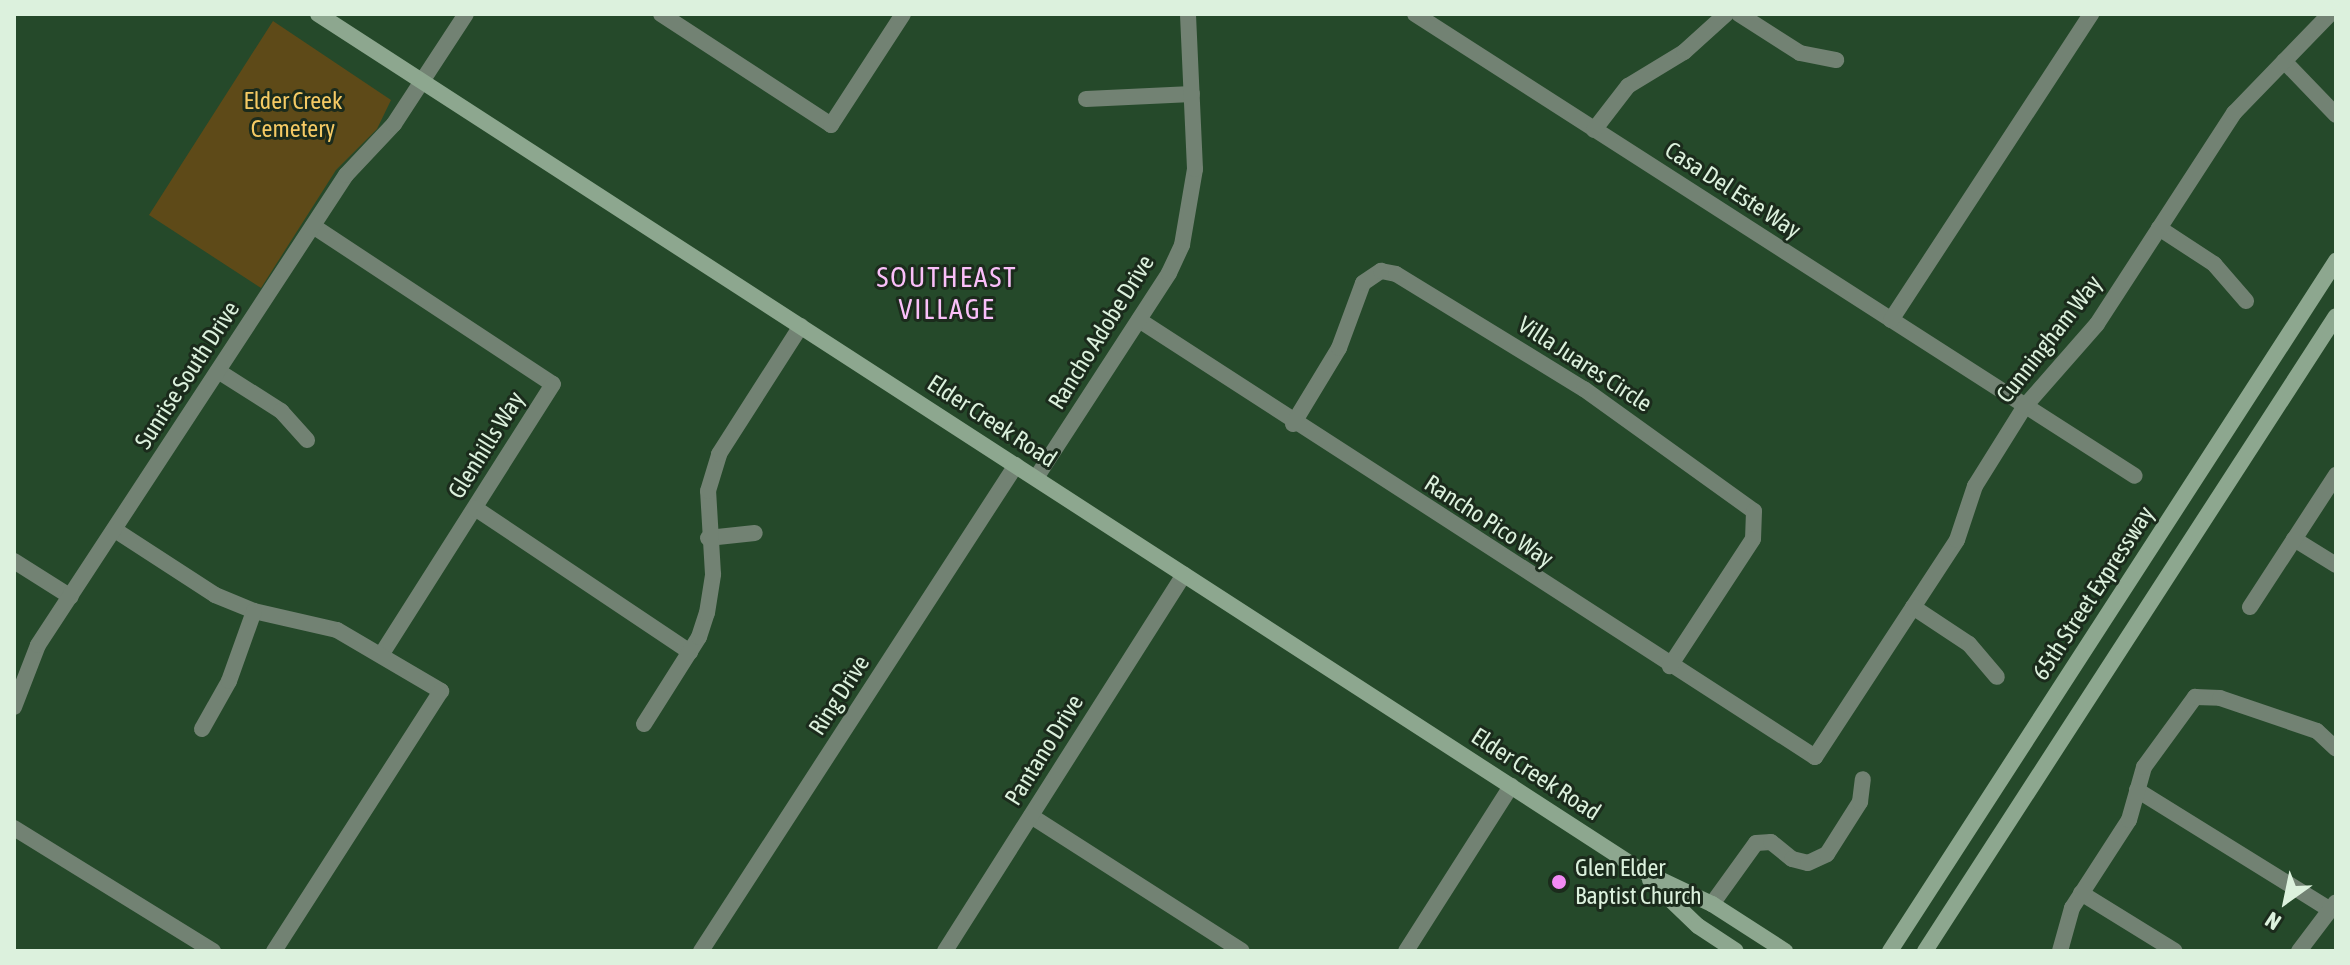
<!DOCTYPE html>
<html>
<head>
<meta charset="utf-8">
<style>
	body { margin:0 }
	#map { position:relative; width:2350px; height:965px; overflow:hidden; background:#25492a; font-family:"Asap Condensed",sans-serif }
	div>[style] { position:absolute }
	.green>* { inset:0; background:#5e4a18 }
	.street>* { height:16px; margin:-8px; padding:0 8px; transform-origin:8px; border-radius:8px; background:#728273 }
	.secondary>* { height:16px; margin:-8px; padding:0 8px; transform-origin:8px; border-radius:8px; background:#8da78f }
	.dots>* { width:22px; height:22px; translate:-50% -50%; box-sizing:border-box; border:4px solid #1b2b1c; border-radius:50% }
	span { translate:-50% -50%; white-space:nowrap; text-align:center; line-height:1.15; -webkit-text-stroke:6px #1b2b1c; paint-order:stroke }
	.park-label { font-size:24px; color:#f5ca64 }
	.street-label { font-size:24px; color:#dcf1dd }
	.poi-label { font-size:24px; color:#dcf1dd }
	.left { translate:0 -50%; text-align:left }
	.quarter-label { font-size:28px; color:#fabff9; letter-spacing:2px }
	.frame { position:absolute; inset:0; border:16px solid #dcf1dd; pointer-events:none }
	.north { position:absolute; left:2246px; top:861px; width:80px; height:80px; -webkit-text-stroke:6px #1b2b1c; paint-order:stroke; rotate:213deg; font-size:22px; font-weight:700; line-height:32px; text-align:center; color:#dcf1dd }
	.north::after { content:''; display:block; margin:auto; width:28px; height:36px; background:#dcf1dd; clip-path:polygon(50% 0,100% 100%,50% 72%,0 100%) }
</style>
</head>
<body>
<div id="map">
	<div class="green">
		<i style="clip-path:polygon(273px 21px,391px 100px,377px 129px,336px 170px,261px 288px,149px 215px)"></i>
	</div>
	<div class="street">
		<i style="left:661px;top:14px;width:203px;rotate:33.1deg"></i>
		<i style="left:831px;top:125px;width:132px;rotate:-57deg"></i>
		<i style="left:1415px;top:14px;width:855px;rotate:32.69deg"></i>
		<i style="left:1739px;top:14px;width:72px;rotate:32.6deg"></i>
		<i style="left:1800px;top:53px;width:37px;rotate:11deg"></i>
		<i style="left:2284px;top:61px;width:75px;rotate:46.1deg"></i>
		<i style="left:1086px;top:99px;width:106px;rotate:-2.7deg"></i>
		<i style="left:1594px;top:130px;width:56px;rotate:-52.3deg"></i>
		<i style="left:1628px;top:86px;width:66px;rotate:-31.3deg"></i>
		<i style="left:1684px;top:52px;width:57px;rotate:-42.1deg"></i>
		<i style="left:313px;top:226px;width:287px;rotate:33.4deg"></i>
		<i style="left:553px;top:384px;width:319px;rotate:122.4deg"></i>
		<i style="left:2159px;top:228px;width:66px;rotate:33.2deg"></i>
		<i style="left:2214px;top:264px;width:49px;rotate:49.1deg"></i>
		<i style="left:1139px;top:320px;width:805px;rotate:32.88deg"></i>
		<i style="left:1815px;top:757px;width:259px;rotate:-56.8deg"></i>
		<i style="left:1957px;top:540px;width:57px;rotate:-71.6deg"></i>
		<i style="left:1975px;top:486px;width:94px;rotate:-58deg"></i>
		<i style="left:2025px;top:406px;width:109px;rotate:-48.7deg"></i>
		<i style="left:2097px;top:324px;width:252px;rotate:-57deg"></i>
		<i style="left:2234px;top:113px;width:138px;rotate:-45.9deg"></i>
		<i style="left:1891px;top:320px;width:366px;rotate:-56.8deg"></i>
		<i style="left:218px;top:371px;width:75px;rotate:32.4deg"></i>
		<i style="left:281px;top:411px;width:39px;rotate:48deg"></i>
		<i style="left:1293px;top:424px;width:89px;rotate:-58.8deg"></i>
		<i style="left:1339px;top:348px;width:69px;rotate:-69.7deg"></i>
		<i style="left:1363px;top:283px;width:22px;rotate:-34deg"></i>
		<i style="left:1381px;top:271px;width:15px;rotate:11deg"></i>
		<i style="left:1396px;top:274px;width:220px;rotate:31.5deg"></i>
		<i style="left:1584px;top:389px;width:209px;rotate:35.7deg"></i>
		<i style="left:1754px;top:511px;width:28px;rotate:92deg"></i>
		<i style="left:1753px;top:539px;width:152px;rotate:123.2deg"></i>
		<i style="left:1036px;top:478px;width:244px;rotate:-57deg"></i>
		<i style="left:1169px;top:273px;width:31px;rotate:-65deg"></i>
		<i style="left:1182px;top:245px;width:77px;rotate:-80.3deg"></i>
		<i style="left:1195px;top:169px;width:155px;rotate:-92.6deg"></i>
		<i style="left:475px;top:508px;width:259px;rotate:33.8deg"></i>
		<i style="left:115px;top:530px;width:119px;rotate:33deg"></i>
		<i style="left:215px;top:595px;width:42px;rotate:22.3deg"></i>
		<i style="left:254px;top:611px;width:85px;rotate:12.9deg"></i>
		<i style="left:337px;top:630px;width:121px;rotate:30.4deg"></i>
		<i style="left:441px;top:691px;width:309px;rotate:122.7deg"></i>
		<i style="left:708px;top:538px;width:47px;rotate:-6.1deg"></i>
		<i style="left:2294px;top:539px;width:49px;rotate:31.8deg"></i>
		<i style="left:14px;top:561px;width:67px;rotate:32.3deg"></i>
		<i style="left:1913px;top:607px;width:67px;rotate:33.5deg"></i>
		<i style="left:1969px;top:644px;width:43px;rotate:49.7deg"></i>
		<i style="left:2250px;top:607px;width:158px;rotate:-56.9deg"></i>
		<i style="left:14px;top:707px;width:66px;rotate:-68.8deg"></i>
		<i style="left:38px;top:645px;width:562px;rotate:-56.76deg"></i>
		<i style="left:346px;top:175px;width:70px;rotate:-46.7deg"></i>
		<i style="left:394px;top:124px;width:131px;rotate:-56.8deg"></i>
		<i style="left:644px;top:724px;width:103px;rotate:-57.7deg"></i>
		<i style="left:699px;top:637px;width:25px;rotate:-72deg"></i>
		<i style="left:707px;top:613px;width:39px;rotate:-81deg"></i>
		<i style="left:713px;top:574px;width:83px;rotate:-93.4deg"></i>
		<i style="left:708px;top:491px;width:39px;rotate:-73deg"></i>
		<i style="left:719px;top:454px;width:152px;rotate:-57.4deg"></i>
		<i style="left:202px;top:729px;width:55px;rotate:-60.6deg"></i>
		<i style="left:229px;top:681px;width:74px;rotate:-70.3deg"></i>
		<i style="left:2137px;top:790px;width:226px;rotate:31.8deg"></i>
		<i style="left:1031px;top:816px;width:250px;rotate:32.6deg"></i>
		<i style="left:14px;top:828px;width:234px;rotate:31.7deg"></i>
		<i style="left:2081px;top:893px;width:110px;rotate:31.7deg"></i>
		<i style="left:1712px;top:904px;width:75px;rotate:-54.2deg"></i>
		<i style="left:1756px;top:843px;width:15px;rotate:-4deg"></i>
		<i style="left:1771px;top:842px;width:27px;rotate:39deg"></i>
		<i style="left:1792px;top:859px;width:16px;rotate:14deg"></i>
		<i style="left:1808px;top:863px;width:21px;rotate:-25deg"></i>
		<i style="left:1827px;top:854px;width:62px;rotate:-57.6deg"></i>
		<i style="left:1860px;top:802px;width:23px;rotate:-83deg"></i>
		<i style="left:701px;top:951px;width:579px;rotate:-57.05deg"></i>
		<i style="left:945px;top:951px;width:446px;rotate:-57.6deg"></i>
		<i style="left:1406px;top:951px;width:196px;rotate:-57.5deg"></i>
		<i style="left:2060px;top:951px;width:45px;rotate:-74.4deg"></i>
		<i style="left:2072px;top:908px;width:105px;rotate:-57.1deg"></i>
		<i style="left:2129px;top:820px;width:55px;rotate:-74.2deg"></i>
		<i style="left:2144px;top:767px;width:87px;rotate:-53.9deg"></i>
		<i style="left:2195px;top:697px;width:25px;rotate:2deg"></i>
		<i style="left:2220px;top:698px;width:102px;rotate:18.8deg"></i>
		<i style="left:2317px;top:731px;width:26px;rotate:43deg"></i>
		<i style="left:2299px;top:951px;width:61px;rotate:-52.9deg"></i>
	</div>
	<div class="secondary">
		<i style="left:318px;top:14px;width:1575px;rotate:32.92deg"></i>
		<i style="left:1640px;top:870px;width:80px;rotate:25.3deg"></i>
		<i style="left:1712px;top:904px;width:87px;rotate:32.8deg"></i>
		<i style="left:1650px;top:880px;width:66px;rotate:43.8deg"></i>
		<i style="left:1698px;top:926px;width:45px;rotate:33.3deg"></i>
		<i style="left:1890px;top:951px;width:822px;rotate:-57.12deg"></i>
		<i style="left:1925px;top:951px;width:756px;rotate:-57.09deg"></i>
	</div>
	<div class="dots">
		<i style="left:1559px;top:882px;background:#f28af3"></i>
	</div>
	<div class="park-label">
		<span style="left:293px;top:115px">Elder Creek<br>Cemetery</span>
	</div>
	<div class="street-label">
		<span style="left:1733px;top:190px;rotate:33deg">Casa Del Este Way</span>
		<span style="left:1101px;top:332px;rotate:-58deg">Rancho Adobe Drive</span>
		<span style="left:2049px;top:339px;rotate:-52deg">Cunningham Way</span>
		<span style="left:1585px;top:364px;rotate:33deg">Villa Juares Circle</span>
		<span style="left:187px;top:375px;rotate:-57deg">Sunrise South Drive</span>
		<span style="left:992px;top:421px;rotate:33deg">Elder Creek Road</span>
		<span style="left:486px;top:445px;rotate:-58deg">Glenhills Way</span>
		<span style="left:1489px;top:521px;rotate:33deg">Rancho Pico Way</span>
		<span style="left:2093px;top:593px;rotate:-57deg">65th Street Expressway</span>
		<span style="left:839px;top:695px;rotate:-57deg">Ring Drive</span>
		<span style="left:1044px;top:750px;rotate:-58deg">Pantano Drive</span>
		<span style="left:1536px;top:774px;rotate:33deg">Elder Creek Road</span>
	</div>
	<div class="poi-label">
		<span class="left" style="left:1575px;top:882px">Glen Elder<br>Baptist Church</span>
	</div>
	<div class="quarter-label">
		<span style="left:947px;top:293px">SOUTHEAST<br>VILLAGE</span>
	</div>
	<div class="frame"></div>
	<div class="north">N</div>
</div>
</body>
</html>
